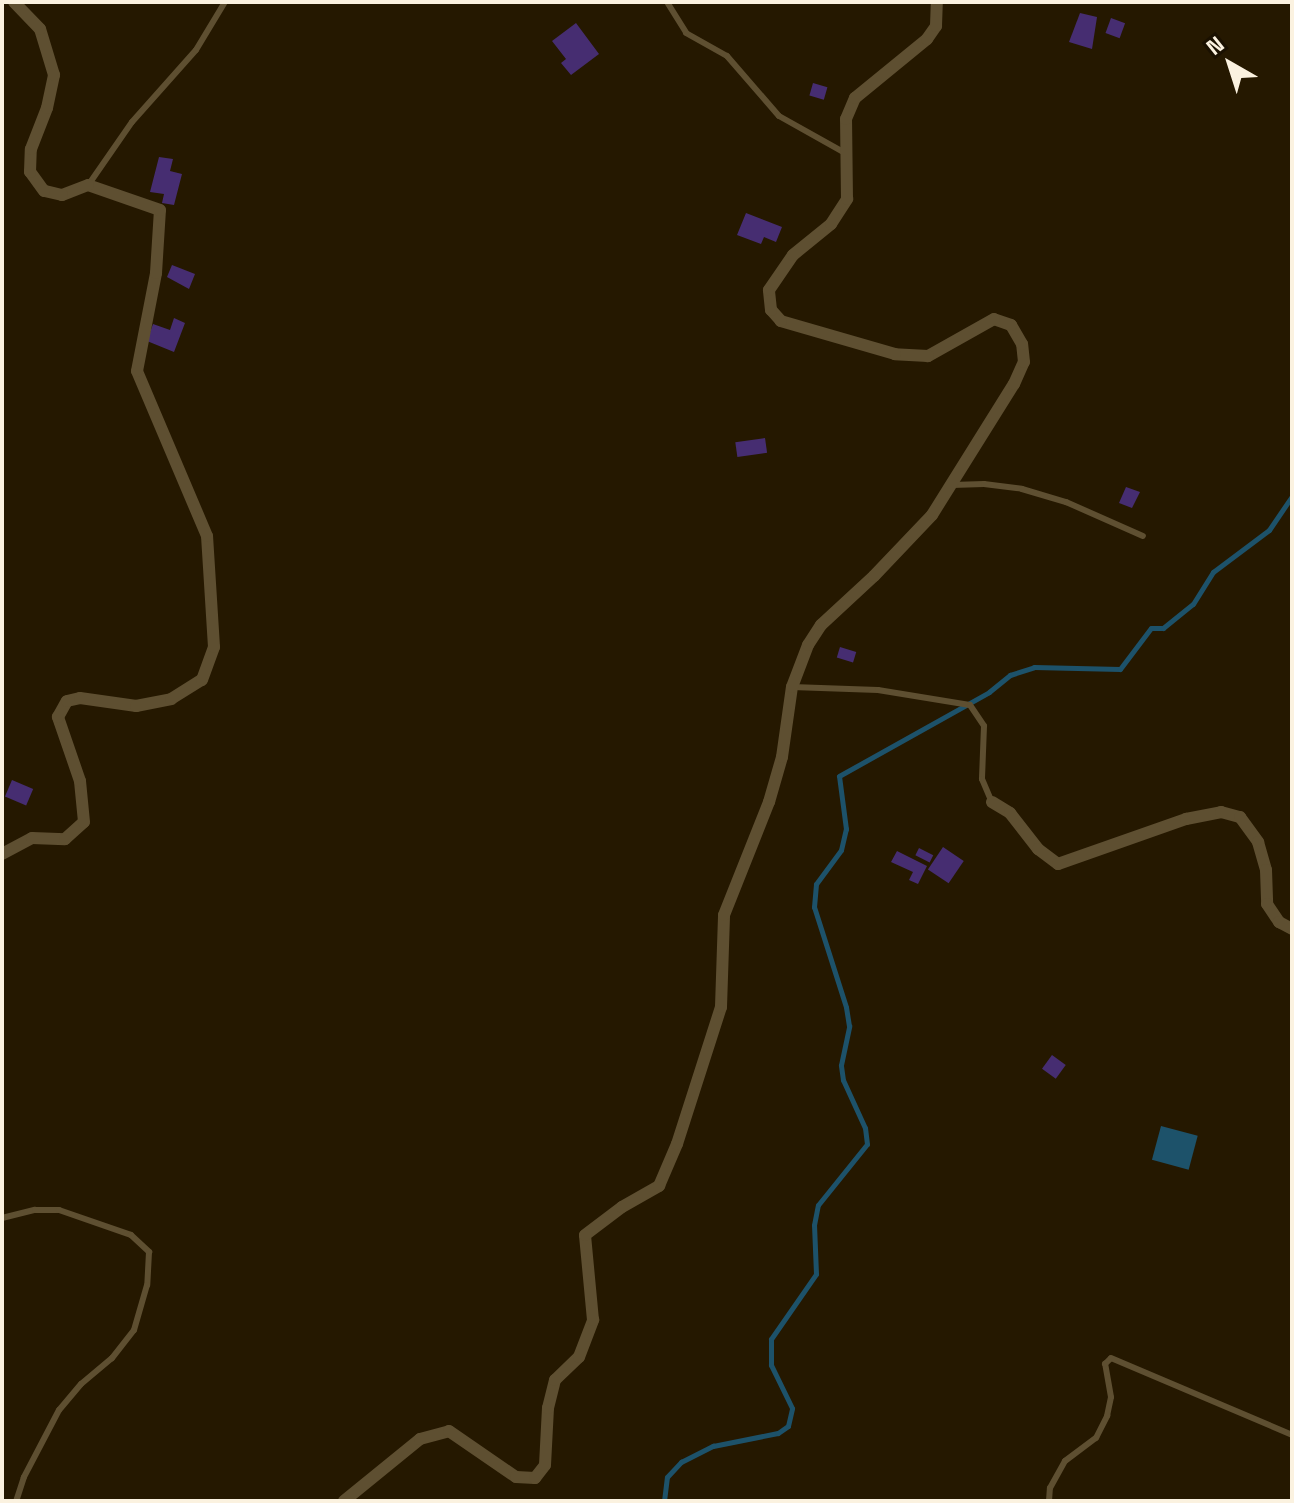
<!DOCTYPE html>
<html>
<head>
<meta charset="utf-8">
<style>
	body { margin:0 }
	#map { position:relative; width:1294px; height:1503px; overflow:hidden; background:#251800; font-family:"Space Grotesk",sans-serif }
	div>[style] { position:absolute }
	.water>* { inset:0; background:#1d526a; transform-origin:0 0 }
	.stream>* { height:5px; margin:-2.5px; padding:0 2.5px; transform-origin:2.5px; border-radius:2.5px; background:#1d526a }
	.building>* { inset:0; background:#462d71; transform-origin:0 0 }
	.service>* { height:6px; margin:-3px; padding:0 3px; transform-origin:3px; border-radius:3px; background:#5e4f31 }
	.minor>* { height:12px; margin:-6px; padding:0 6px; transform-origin:6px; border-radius:6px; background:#5e4f31 }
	span { translate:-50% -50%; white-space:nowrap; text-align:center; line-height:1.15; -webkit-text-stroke:6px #1a1000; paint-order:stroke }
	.frame { position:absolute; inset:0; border:4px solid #fbf2e0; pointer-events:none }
	.north { position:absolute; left:1190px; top:24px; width:80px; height:80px; -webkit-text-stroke:6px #1a1000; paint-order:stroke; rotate:321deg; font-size:22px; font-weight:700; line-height:32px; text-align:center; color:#fbf2e0 }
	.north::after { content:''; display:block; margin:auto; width:28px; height:36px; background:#fbf2e0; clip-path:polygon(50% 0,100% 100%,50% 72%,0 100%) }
</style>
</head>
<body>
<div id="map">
	<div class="water">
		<i style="left:1161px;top:1126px;width:38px;height:35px;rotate:15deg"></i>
	</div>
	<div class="stream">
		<i style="left:664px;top:1501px;width:24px;rotate:-83deg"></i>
		<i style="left:667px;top:1477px;width:21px;rotate:-47deg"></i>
		<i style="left:681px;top:1462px;width:36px;rotate:-27deg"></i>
		<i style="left:713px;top:1446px;width:66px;rotate:-11.3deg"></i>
		<i style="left:778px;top:1433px;width:12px;rotate:-35deg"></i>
		<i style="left:788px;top:1426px;width:18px;rotate:-77deg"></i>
		<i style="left:792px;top:1408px;width:48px;rotate:-116deg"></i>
		<i style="left:771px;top:1365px;width:26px;rotate:-90deg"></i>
		<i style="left:771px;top:1339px;width:79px;rotate:-55.3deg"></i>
		<i style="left:816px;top:1274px;width:49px;rotate:-92.3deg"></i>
		<i style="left:814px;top:1225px;width:20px;rotate:-79deg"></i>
		<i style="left:818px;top:1205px;width:78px;rotate:-51.2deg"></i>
		<i style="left:867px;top:1144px;width:16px;rotate:-97deg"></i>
		<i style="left:865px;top:1128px;width:53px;rotate:-114.6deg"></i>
		<i style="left:843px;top:1080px;width:15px;rotate:-98deg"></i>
		<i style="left:841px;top:1065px;width:40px;rotate:-78deg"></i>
		<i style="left:849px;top:1026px;width:19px;rotate:-99deg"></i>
		<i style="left:846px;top:1007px;width:105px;rotate:-107.7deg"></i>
		<i style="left:814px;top:907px;width:23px;rotate:-85deg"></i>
		<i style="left:816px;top:884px;width:42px;rotate:-53.7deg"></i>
		<i style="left:841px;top:850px;width:22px;rotate:-77deg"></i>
		<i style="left:846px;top:829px;width:53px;rotate:-97.5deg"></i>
		<i style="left:839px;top:776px;width:172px;rotate:-29.2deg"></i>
		<i style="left:989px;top:692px;width:27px;rotate:-39deg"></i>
		<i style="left:1010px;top:675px;width:25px;rotate:-18deg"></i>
		<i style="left:1034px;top:667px;width:86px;rotate:1.3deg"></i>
		<i style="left:1120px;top:669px;width:51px;rotate:-52.9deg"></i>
		<i style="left:1151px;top:628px;width:12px"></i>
		<i style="left:1163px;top:628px;width:38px;rotate:-39deg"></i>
		<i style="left:1193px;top:604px;width:38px;rotate:-58deg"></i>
		<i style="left:1213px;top:572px;width:70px;rotate:-36.9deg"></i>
		<i style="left:1269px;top:530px;width:41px;rotate:-55.9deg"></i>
	</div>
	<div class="building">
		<i style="clip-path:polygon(1080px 13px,1097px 17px,1092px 49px,1069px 42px)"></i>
		<i style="left:1111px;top:18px;width:15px;height:16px;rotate:20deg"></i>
		<i style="clip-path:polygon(576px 23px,599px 54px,571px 75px,561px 63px,566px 59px,552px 41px)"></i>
		<i style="left:813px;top:83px;width:15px;height:13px;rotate:16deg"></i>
		<i style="clip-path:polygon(159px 157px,173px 159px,170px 171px,182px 174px,174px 205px,162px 203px,164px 194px,150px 192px)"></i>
		<i style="clip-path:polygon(746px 213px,782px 227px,776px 242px,764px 237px,761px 244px,737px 235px)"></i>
		<i style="clip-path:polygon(172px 265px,195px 274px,189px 289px,167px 277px)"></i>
		<i style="clip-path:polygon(174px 318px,185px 323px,174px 352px,147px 341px,153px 324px,170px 330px)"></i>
		<i style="left:765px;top:438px;width:15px;height:30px;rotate:82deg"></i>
		<i style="clip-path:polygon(1126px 487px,1140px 492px,1132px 508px,1119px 503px)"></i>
		<i style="left:840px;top:647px;width:17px;height:11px;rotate:17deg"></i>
		<i style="left:12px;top:780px;width:23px;height:18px;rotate:23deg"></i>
		<i style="left:943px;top:847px;width:25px;height:27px;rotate:34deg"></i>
		<i style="left:919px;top:848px;width:16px;height:8px;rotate:27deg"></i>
		<i style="clip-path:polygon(897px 851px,927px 866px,918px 884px,909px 880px,913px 872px,891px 862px)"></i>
		<i style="left:1052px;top:1055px;width:17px;height:17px;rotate:36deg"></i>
	</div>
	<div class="service">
		<i style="left:667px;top:2px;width:36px;rotate:58deg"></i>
		<i style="left:686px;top:33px;width:47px;rotate:29.3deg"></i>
		<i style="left:727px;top:56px;width:79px;rotate:49.1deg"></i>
		<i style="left:779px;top:116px;width:78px;rotate:29.2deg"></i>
		<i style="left:89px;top:184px;width:75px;rotate:-55.3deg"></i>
		<i style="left:132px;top:122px;width:96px;rotate:-48.4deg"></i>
		<i style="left:196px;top:50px;width:56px;rotate:-58.9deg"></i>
		<i style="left:952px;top:485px;width:32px;rotate:-2deg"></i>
		<i style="left:984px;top:484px;width:38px;rotate:7deg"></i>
		<i style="left:1022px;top:489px;width:46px;rotate:16.5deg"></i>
		<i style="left:1066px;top:502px;width:84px;rotate:23.8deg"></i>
		<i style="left:792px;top:687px;width:86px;rotate:2deg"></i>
		<i style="left:878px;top:690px;width:93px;rotate:9.3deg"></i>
		<i style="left:970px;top:705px;width:25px;rotate:56deg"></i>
		<i style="left:984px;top:726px;width:53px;rotate:92.2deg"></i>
		<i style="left:982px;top:779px;width:25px;rotate:67deg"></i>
		<i style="left:2px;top:1218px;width:34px;rotate:-14deg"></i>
		<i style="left:35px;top:1210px;width:24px"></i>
		<i style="left:59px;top:1210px;width:76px;rotate:19.1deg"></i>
		<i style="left:131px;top:1235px;width:25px;rotate:43deg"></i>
		<i style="left:149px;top:1252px;width:33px;rotate:93deg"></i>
		<i style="left:147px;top:1285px;width:47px;rotate:106.1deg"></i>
		<i style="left:134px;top:1330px;width:36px;rotate:128deg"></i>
		<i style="left:112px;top:1358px;width:40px;rotate:140deg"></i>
		<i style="left:81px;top:1384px;width:34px;rotate:130deg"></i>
		<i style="left:59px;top:1410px;width:76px;rotate:117.6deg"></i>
		<i style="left:24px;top:1477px;width:25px;rotate:108deg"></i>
		<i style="left:1049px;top:1501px;width:13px;rotate:-86deg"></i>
		<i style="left:1050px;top:1488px;width:31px;rotate:-61deg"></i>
		<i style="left:1065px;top:1461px;width:39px;rotate:-37deg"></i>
		<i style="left:1096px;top:1438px;width:25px;rotate:-63deg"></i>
		<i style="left:1107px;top:1416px;width:19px;rotate:-78deg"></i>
		<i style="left:1111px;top:1397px;width:34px;rotate:-100deg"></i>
		<i style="left:1105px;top:1364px;width:8px;rotate:-45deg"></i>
		<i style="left:1111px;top:1358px;width:197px;rotate:23deg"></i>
	</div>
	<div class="minor">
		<i style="left:992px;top:802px;width:21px;rotate:31deg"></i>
		<i style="left:1010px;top:813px;width:46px;rotate:52.1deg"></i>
		<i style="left:1038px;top:849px;width:25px;rotate:37deg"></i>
		<i style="left:1058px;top:864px;width:136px;rotate:-19.4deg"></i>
		<i style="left:1186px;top:819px;width:36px;rotate:-11deg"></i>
		<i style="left:1221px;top:812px;width:20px;rotate:15deg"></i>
		<i style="left:1240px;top:817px;width:31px;rotate:54deg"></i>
		<i style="left:1258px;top:842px;width:29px;rotate:74deg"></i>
		<i style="left:1266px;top:870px;width:34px;rotate:88deg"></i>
		<i style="left:1267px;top:904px;width:22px;rotate:56deg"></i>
		<i style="left:1279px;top:922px;width:15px;rotate:28deg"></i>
		<i style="left:2px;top:854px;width:34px;rotate:-28deg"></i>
		<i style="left:32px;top:838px;width:33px;rotate:2deg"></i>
		<i style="left:65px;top:839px;width:25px;rotate:-42deg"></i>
		<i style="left:84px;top:822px;width:41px;rotate:-95.6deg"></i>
		<i style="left:80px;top:781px;width:68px;rotate:-109deg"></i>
		<i style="left:58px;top:717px;width:18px;rotate:-61deg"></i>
		<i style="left:67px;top:701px;width:13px;rotate:-13deg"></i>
		<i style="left:80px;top:698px;width:57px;rotate:8.1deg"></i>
		<i style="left:136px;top:706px;width:36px;rotate:-11deg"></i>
		<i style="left:171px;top:699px;width:36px;rotate:-32deg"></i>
		<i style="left:202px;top:680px;width:35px;rotate:-70deg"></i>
		<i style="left:214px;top:647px;width:111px;rotate:-93.6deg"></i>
		<i style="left:207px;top:536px;width:179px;rotate:-113deg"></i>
		<i style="left:137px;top:371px;width:100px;rotate:-79deg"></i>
		<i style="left:156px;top:273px;width:63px;rotate:-86.4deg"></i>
		<i style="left:160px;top:210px;width:76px;rotate:-160.9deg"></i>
		<i style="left:88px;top:185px;width:28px;rotate:159deg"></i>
		<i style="left:62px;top:195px;width:18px;rotate:-167deg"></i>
		<i style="left:44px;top:191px;width:24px;rotate:-126deg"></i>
		<i style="left:30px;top:172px;width:23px;rotate:-88deg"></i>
		<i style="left:31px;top:149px;width:44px;rotate:-68.7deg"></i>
		<i style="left:47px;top:108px;width:34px;rotate:-78deg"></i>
		<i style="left:54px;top:75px;width:48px;rotate:-106.9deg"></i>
		<i style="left:40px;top:29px;width:37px;rotate:-134deg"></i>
		<i style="left:344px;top:1501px;width:98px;rotate:-39.2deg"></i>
		<i style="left:420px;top:1439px;width:30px;rotate:-15deg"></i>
		<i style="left:449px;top:1431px;width:81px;rotate:34.5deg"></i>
		<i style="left:516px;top:1477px;width:19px;rotate:3deg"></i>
		<i style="left:535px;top:1478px;width:16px;rotate:-52deg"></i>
		<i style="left:545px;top:1465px;width:57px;rotate:-87deg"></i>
		<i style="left:548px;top:1408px;width:29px;rotate:-76deg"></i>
		<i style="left:555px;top:1380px;width:33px;rotate:-44deg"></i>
		<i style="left:579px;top:1357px;width:40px;rotate:-69deg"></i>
		<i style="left:593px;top:1320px;width:85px;rotate:-95.4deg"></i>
		<i style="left:585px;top:1235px;width:46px;rotate:-37.1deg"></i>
		<i style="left:622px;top:1207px;width:43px;rotate:-29.6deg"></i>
		<i style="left:659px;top:1186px;width:46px;rotate:-66.8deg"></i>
		<i style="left:677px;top:1144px;width:144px;rotate:-72.2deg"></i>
		<i style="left:721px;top:1007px;width:92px;rotate:-88.1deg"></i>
		<i style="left:724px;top:915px;width:122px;rotate:-68.3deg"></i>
		<i style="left:769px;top:802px;width:47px;rotate:-73.9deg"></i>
		<i style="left:782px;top:757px;width:71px;rotate:-81.9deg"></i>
		<i style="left:792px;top:687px;width:45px;rotate:-69.1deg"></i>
		<i style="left:808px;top:645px;width:24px;rotate:-57deg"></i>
		<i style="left:821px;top:625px;width:72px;rotate:-42.8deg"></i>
		<i style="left:874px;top:576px;width:84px;rotate:-46.4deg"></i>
		<i style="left:932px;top:515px;width:155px;rotate:-58deg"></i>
		<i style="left:1014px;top:384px;width:24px;rotate:-66deg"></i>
		<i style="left:1024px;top:362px;width:18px;rotate:-96deg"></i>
		<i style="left:1022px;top:344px;width:22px;rotate:-120deg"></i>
		<i style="left:1011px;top:325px;width:18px;rotate:-161deg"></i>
		<i style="left:994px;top:319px;width:76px;rotate:150.7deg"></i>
		<i style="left:928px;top:356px;width:33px;rotate:-177deg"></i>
		<i style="left:895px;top:354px;width:119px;rotate:-163.9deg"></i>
		<i style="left:781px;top:321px;width:15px;rotate:-132deg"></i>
		<i style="left:771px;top:310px;width:20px;rotate:-96deg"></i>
		<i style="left:769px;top:290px;width:42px;rotate:-55.6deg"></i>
		<i style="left:793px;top:255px;width:49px;rotate:-39.2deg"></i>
		<i style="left:831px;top:224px;width:30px;rotate:-57deg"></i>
		<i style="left:847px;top:199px;width:80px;rotate:-90.7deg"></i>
		<i style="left:846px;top:119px;width:23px;rotate:-67deg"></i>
		<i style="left:855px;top:98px;width:93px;rotate:-39.3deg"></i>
		<i style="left:927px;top:39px;width:16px;rotate:-55deg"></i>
		<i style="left:936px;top:26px;width:24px;rotate:-88deg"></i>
	</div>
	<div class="frame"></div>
	<div class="north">N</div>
</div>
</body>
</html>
